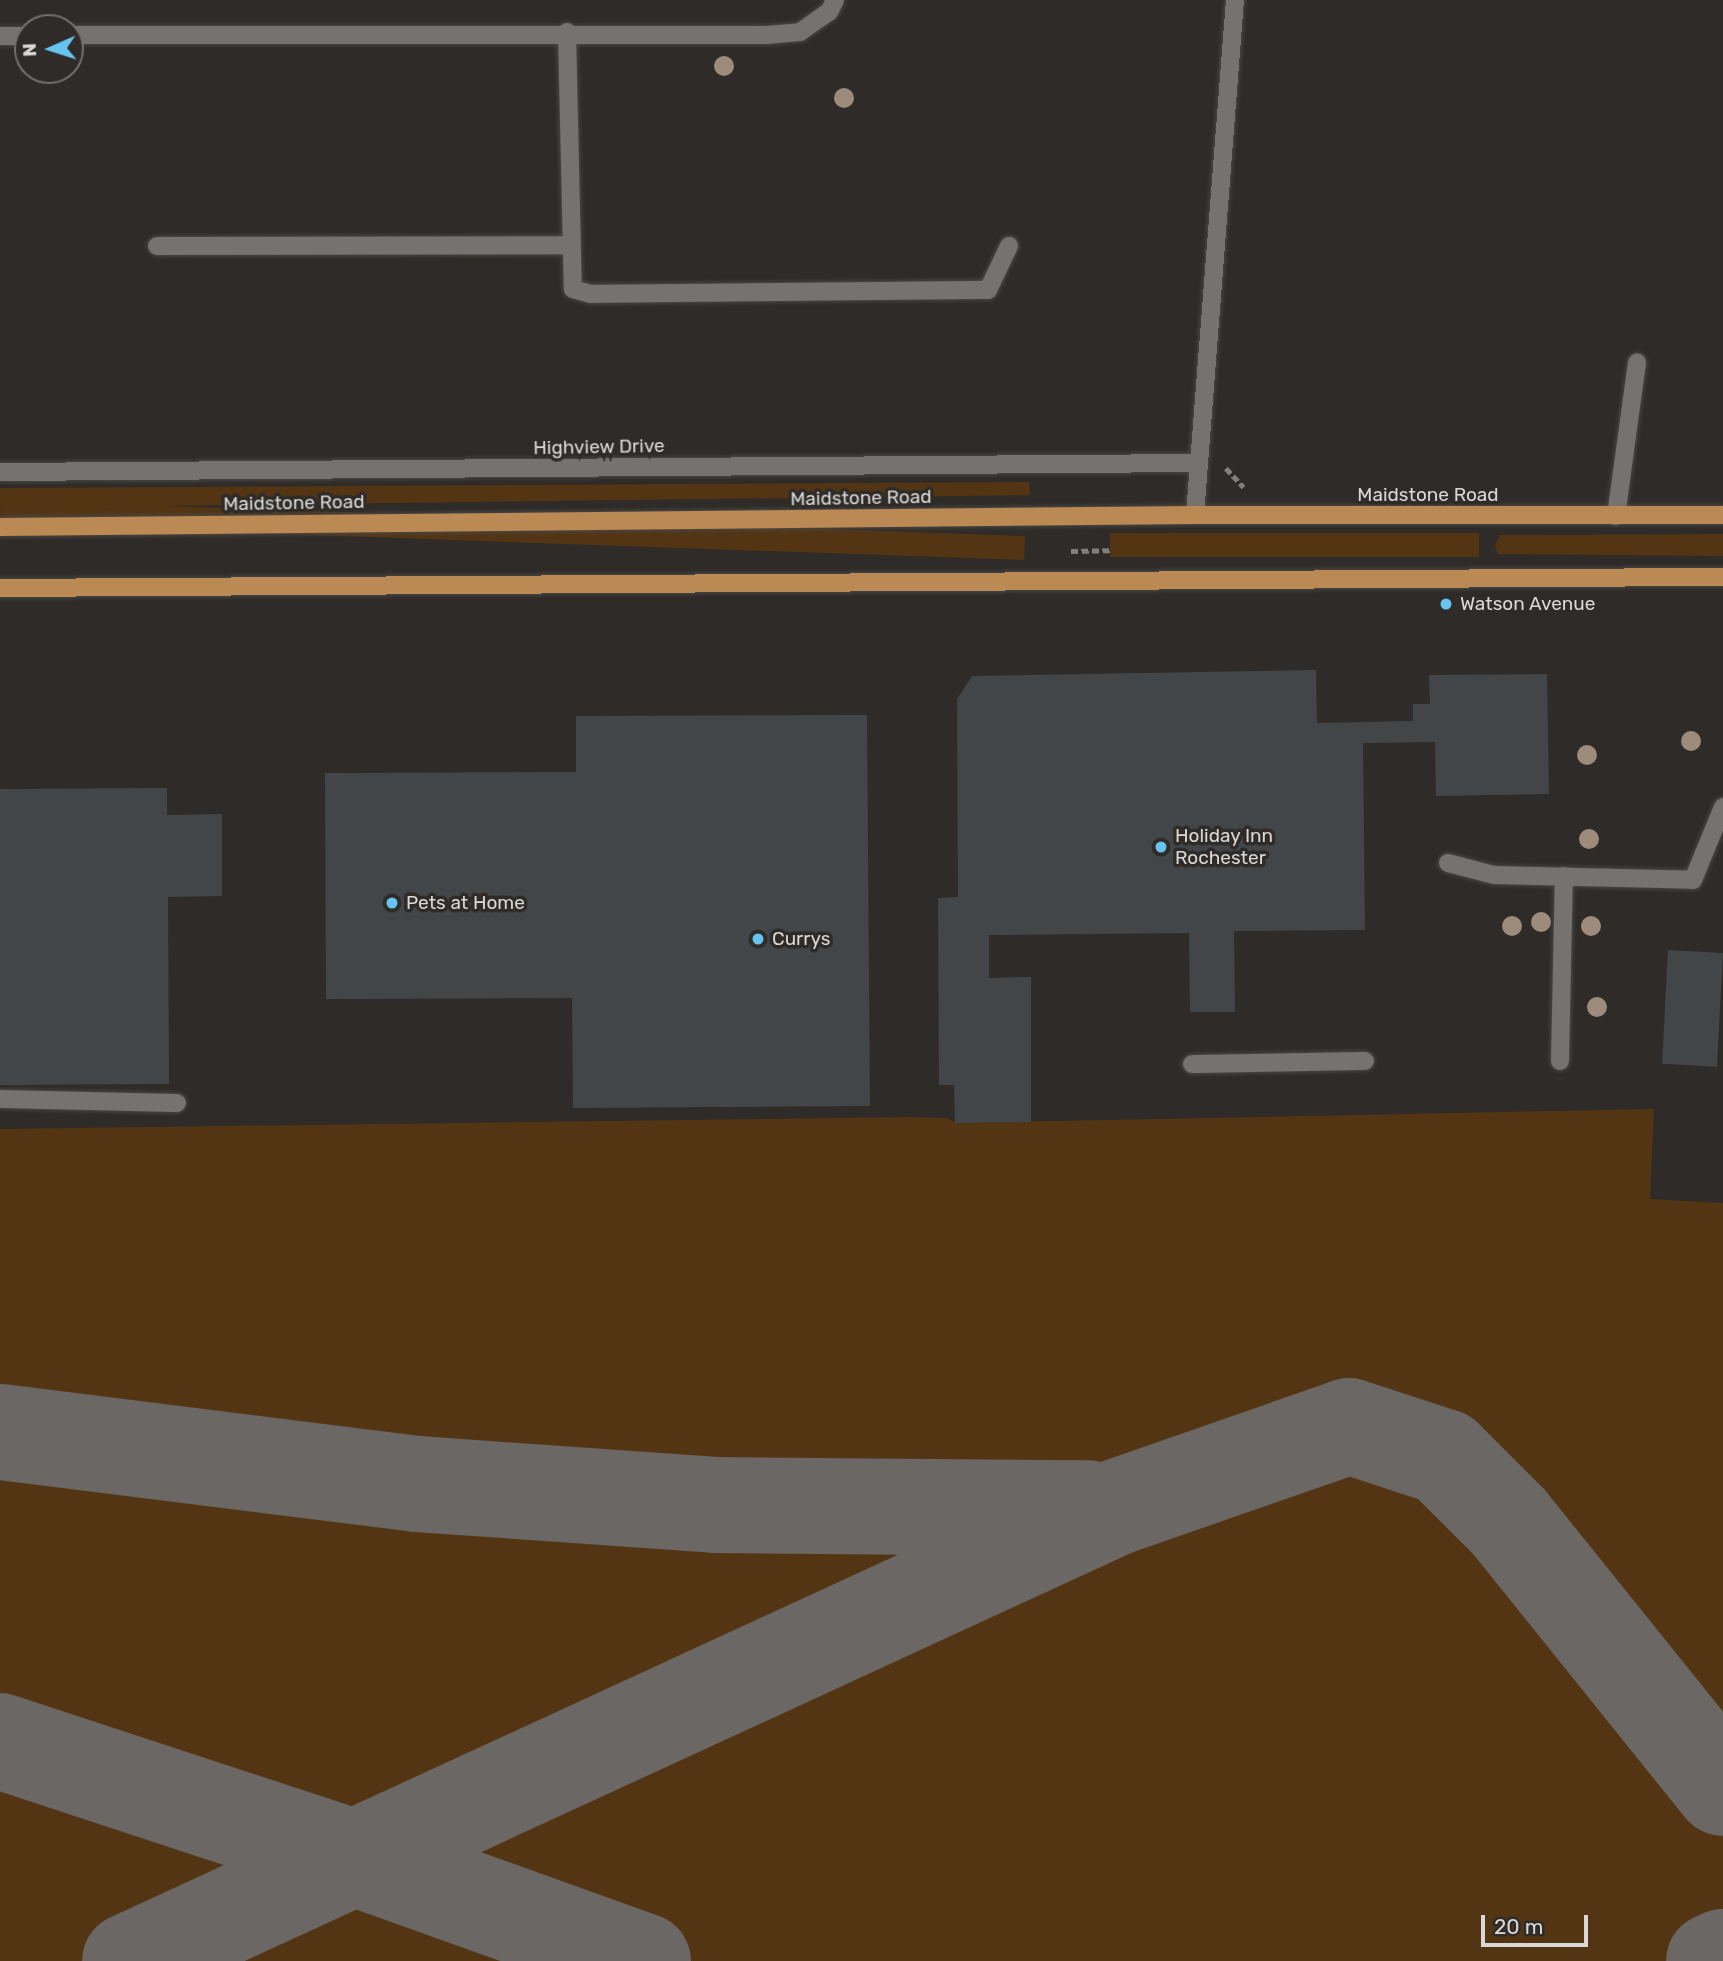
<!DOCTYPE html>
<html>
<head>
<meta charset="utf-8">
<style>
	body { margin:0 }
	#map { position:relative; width:1723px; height:1961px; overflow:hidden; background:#2e2b28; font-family:Rubik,sans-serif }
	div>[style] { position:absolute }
	.green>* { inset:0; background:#533514; transform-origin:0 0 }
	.taxiway>* { height:96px; margin:-48px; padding:0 48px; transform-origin:48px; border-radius:48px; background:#6a6764 }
	.building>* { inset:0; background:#424648; transform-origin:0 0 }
	.path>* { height:4.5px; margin-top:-2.25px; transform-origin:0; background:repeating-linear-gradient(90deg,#82807d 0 7px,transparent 0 10.5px) }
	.roads { filter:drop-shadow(0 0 2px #494744) drop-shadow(0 0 2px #494744) }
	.lane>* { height:18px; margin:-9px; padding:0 9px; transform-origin:9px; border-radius:9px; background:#76726f }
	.street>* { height:18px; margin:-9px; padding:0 9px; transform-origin:9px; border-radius:9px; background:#76726f }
	.primary>* { height:18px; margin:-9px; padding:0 9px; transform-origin:9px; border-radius:9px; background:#bb8a54 }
	.trees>* { width:20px; height:20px; margin:-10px; border-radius:50%; background:#9d8c7c }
	.dots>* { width:19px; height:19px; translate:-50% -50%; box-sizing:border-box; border:4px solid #2e2b28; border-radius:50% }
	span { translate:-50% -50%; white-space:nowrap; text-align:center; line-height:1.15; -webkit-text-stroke:7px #2e2b28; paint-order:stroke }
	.street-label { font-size:19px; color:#dad8d6 }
	.poi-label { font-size:19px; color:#dad8d6 }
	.left { translate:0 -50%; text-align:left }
	.north { position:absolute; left:14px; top:14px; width:70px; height:70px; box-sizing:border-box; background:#2e2b28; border:2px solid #73706e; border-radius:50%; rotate:267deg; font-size:19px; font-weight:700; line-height:28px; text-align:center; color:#dad8d6 }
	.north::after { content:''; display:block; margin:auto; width:24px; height:32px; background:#66c4ef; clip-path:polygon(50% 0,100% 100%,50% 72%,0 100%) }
	.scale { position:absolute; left:1481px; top:1915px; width:107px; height:32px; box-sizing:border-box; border:4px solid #dad8d6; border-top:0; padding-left:9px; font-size:21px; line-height:24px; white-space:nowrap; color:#dad8d6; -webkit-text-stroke:5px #2e2b28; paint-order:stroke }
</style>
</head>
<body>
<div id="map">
	<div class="green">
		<i style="clip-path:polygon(1029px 482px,1030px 495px,0 508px,0 488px)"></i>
		<i style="left:1479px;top:533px;width:24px;height:369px;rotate:90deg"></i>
		<i style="clip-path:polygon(1723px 534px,1723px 556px,1498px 554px,1495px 546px,1500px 535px)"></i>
		<i style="left:1025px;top:536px;width:24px;height:1025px;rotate:92deg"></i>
		<i style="clip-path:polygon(1654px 1109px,1650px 1199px,1723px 1203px,1723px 1961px,0 1961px,0 1129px,910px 1117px,947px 1118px,956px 1123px)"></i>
	</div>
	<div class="taxiway">
		<i style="left:0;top:1432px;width:420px;rotate:7.1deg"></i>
		<i style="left:417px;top:1484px;width:299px;rotate:4deg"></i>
		<i style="left:715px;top:1505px;width:373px;rotate:0.5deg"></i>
		<i style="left:0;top:1741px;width:371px;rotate:18.2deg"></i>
		<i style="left:352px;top:1857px;width:309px;rotate:19.7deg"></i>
		<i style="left:130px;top:1961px;width:1083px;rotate:-24.72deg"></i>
		<i style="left:1114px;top:1508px;width:249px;rotate:-19.2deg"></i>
		<i style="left:1349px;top:1426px;width:100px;rotate:18.1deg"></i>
		<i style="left:1444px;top:1457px;width:92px;rotate:45deg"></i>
		<i style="left:1509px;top:1522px;width:341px;rotate:51.2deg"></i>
		<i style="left:1714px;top:1961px;width:10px;rotate:-24deg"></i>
	</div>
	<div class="building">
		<i style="clip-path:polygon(1316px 670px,1317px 723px,1413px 721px,1413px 704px,1430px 704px,1429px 675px,1547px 674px,1549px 794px,1436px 796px,1435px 742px,1363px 743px,1365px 930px,1234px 931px,1235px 1012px,1190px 1012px,1189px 933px,989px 935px,989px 978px,1031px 977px,1031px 1122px,955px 1123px,954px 1085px,939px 1085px,938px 898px,958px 897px,957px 699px,972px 676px)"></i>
		<i style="clip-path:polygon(867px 715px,870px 1106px,573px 1108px,572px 998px,326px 999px,325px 773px,576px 772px,576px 716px)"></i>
		<i style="clip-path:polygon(167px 788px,167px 815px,222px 814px,222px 896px,168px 897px,169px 1084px,0 1085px,0 789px)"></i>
		<i style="left:1668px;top:950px;width:55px;height:114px;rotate:3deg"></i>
	</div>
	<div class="path">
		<i style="left:1226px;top:468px;width:26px;rotate:47deg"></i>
		<i style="left:1071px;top:551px;width:39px;rotate:-1deg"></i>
	</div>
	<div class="roads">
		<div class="lane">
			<i style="left:567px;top:32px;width:257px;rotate:88.7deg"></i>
			<i style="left:573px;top:289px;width:18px;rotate:16deg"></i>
			<i style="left:590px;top:294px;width:398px;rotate:-0.6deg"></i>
			<i style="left:988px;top:290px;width:49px;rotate:-64.5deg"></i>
			<i style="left:157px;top:246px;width:412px;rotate:-0.1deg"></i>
			<i style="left:1616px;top:516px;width:155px;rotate:-82.2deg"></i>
			<i style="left:1448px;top:863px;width:48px;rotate:14.6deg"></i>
			<i style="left:1494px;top:875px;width:199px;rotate:1.4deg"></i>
			<i style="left:1693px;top:880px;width:79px;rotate:-67.7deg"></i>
			<i style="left:1560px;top:1061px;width:185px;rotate:-88.8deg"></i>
			<i style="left:1192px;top:1064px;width:173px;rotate:-1deg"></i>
			<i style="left:0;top:1099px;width:177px;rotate:1.3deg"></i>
		</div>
		<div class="street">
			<i style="left:70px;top:35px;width:697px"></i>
			<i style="left:767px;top:35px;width:33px;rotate:-5deg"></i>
			<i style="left:800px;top:32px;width:35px;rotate:-35deg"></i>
			<i style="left:829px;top:12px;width:13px;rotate:-63deg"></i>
			<i style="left:0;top:36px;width:28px"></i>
			<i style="left:0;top:472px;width:1199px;rotate:-0.43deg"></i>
			<i style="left:1195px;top:515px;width:517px;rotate:-85.56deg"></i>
		</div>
		<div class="primary">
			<i style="left:0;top:527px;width:1195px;rotate:-0.58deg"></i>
			<i style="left:1195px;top:515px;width:528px"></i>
			<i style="left:0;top:588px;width:1723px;rotate:-0.37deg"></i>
		</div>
	</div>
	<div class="trees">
		<i style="left:724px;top:66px"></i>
		<i style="left:844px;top:98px"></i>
		<i style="left:1691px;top:741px"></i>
		<i style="left:1587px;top:755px"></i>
		<i style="left:1589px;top:839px"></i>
		<i style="left:1541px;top:922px"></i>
		<i style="left:1512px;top:926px"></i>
		<i style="left:1591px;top:926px"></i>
		<i style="left:1597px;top:1007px"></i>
	</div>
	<div class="dots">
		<i style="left:1446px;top:604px;background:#66c4ef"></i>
		<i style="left:1161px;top:847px;background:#66c4ef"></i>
		<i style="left:392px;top:903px;background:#66c4ef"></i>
		<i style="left:758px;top:939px;background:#66c4ef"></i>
	</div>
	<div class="street-label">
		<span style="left:599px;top:447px;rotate:-1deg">Highview Drive</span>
		<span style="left:1428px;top:495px">Maidstone Road</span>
		<span style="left:861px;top:498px;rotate:-1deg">Maidstone Road</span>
		<span style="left:294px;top:503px;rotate:-1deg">Maidstone Road</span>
	</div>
	<div class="poi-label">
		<span class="left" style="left:1460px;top:604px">Watson Avenue</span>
		<span class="left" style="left:1175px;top:847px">Holiday Inn<br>Rochester</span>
		<span class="left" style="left:406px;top:903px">Pets at Home</span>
		<span class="left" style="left:772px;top:939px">Currys</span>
	</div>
	<div class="north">N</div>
	<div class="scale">20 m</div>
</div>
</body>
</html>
